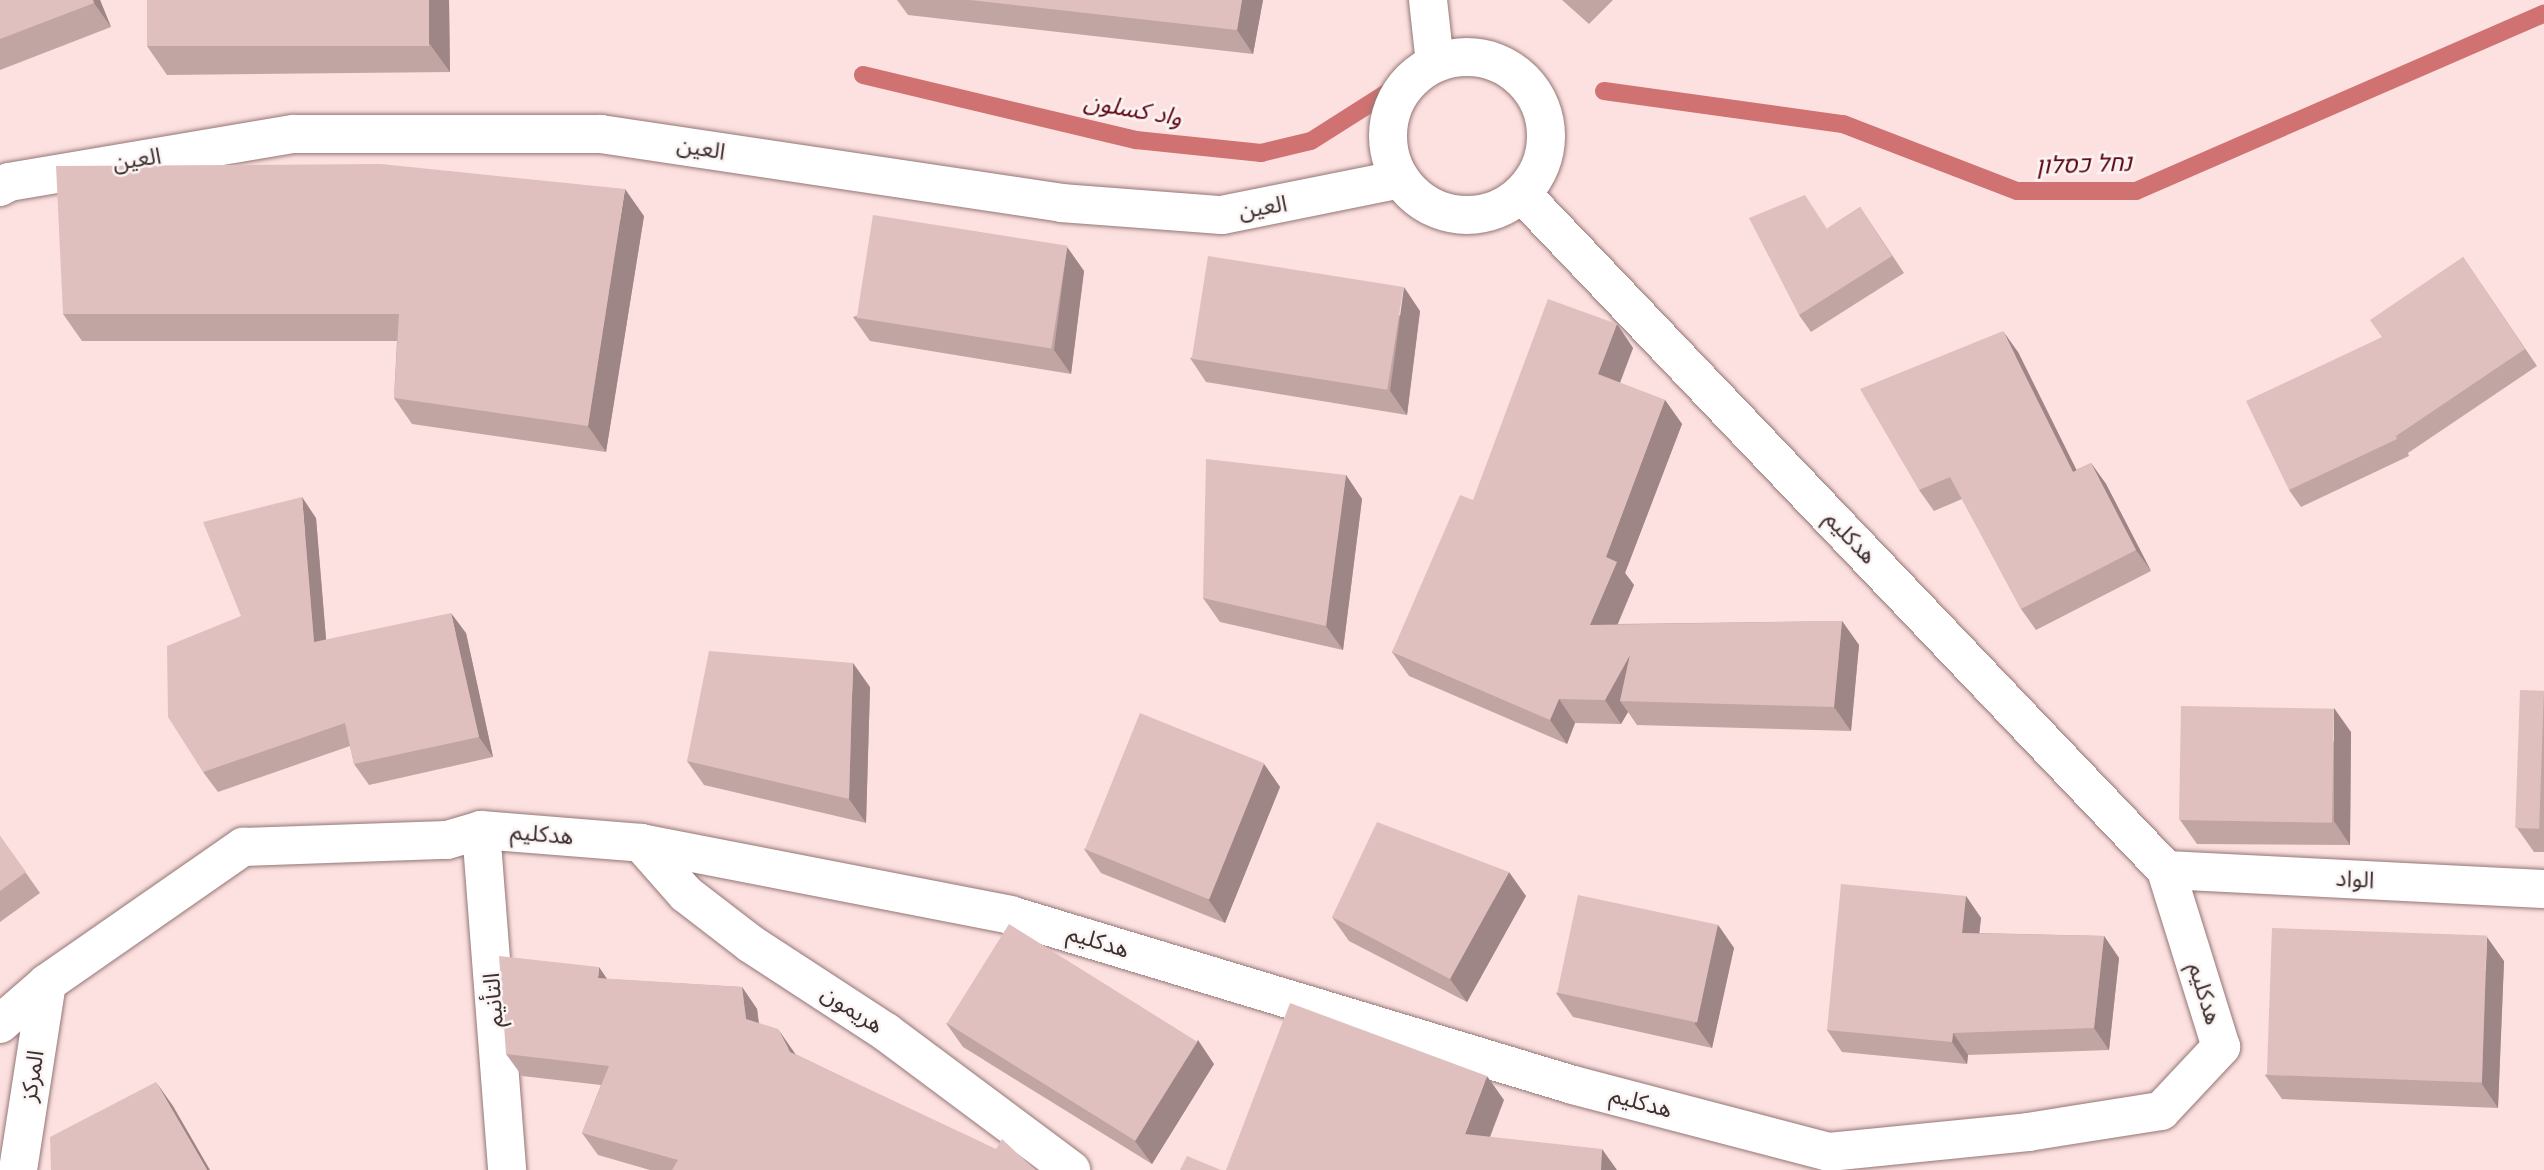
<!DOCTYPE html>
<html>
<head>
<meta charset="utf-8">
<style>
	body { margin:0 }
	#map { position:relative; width:2544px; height:1170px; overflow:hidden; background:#fce1e0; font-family:Roboto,"Noto Sans Arabic",Heebo,sans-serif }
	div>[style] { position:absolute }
	.stream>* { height:18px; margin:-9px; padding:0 9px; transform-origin:9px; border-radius:9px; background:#cf7271 }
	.roads { filter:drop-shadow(0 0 2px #947675) drop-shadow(0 0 2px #947675) }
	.minor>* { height:38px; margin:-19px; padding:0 19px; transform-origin:19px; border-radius:19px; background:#fff }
	.tertiary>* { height:38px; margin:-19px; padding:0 19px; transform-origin:19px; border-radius:19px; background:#fff }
	.secondary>* { height:38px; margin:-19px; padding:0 19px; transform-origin:19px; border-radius:19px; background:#fff }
	.secondary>.ring { margin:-19px; padding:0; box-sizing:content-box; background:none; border:38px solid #fff; border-radius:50% }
	.wall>* { inset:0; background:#c1a5a3 }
	.shaded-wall>* { inset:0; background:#9d8685 }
	.building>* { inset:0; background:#e0c0be; transform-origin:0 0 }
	span { translate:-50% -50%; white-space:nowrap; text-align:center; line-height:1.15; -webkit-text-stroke:5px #fbf4f4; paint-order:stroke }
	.street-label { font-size:23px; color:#3d3130 }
	.water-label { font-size:24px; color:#5d0512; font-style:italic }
</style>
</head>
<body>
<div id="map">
	<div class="stream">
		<i style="left:863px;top:75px;width:281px;rotate:13.4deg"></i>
		<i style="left:1136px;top:140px;width:126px;rotate:5.9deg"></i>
		<i style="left:1261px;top:153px;width:51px;rotate:-13.5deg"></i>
		<i style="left:1311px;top:141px;width:88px;rotate:-32.4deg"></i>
		<i style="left:1604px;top:91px;width:241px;rotate:7.9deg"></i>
		<i style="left:1843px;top:124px;width:186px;rotate:21.1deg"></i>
		<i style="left:2017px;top:191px;width:119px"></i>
		<i style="left:2136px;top:191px;width:445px;rotate:-23.5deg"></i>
	</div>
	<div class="roads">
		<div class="minor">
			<i style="left:481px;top:830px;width:341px;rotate:85.6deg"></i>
			<i style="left:641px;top:843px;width:68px;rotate:48.6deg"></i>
			<i style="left:686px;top:894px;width:82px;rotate:37.6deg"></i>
			<i style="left:751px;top:944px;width:161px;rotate:33.1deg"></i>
			<i style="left:886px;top:1032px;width:231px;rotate:36.7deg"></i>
			<i style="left:2166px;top:870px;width:378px;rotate:2.9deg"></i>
			<i style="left:18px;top:1170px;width:189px;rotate:-81.2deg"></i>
		</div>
		<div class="tertiary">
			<i style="left:0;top:187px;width:10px;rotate:-29deg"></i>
			<i style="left:9px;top:182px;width:289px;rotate:-9.6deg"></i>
			<i style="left:294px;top:134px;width:307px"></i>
			<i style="left:601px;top:134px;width:465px;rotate:8.5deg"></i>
			<i style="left:1061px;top:203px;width:161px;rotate:4.3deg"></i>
			<i style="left:1222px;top:215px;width:182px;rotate:-11.4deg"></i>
			<i style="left:0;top:1024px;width:62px;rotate:-41.1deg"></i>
			<i style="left:47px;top:983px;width:239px;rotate:-34.8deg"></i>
			<i style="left:243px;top:847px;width:204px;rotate:-2deg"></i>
			<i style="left:447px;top:840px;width:35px;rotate:-16deg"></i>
			<i style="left:481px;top:830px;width:161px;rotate:4.6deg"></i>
			<i style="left:641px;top:843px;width:376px;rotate:11deg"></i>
			<i style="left:1010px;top:915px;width:588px;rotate:16.8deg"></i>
			<i style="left:1573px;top:1085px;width:265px;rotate:14.7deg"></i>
			<i style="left:1829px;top:1152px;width:200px;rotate:-5.7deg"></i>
			<i style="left:2028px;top:1132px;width:135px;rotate:-9deg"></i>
			<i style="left:2161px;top:1111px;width:88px;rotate:-46.8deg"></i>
			<i style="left:2221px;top:1047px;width:185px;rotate:-107.3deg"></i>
			<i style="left:2166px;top:870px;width:934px;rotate:-133.61deg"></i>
		</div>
		<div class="secondary">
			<i style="left:1428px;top:0;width:63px;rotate:83.7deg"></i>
			<i class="ring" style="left:1388px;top:57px;width:120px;height:120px"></i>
		</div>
	</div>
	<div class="wall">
		<i style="clip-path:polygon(0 0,100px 0,111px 27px,0 70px)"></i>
		<i style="clip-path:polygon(147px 0,449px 0,450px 72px,167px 75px,147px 46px)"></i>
		<i style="clip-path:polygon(897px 0,1263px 0,1253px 54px,908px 15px)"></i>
		<i style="clip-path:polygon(1562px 0,1613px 0,1589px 24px)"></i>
		<i style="clip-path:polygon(1860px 207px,1904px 273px,1811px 332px,1799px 315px,1828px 228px)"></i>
		<i style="clip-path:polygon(644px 216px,606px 452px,412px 424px,394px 398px,397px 341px,82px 341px,63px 314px)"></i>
		<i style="clip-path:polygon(1067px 247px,1084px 271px,1071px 374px,870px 341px,853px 317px)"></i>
		<i style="clip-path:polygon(2463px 257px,2537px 366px,2408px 453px,2409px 456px,2301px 507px,2289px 490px,2382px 337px)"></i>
		<i style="clip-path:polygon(1420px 311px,1407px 415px,1206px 382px,1190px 358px)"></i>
		<i style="clip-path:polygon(1617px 324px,1633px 348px,1620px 383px,1665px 400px,1682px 424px,1625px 573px,1634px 585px,1618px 624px,1842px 621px,1859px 645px,1851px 731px,1637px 725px,1628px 712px,1621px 724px,1575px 723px,1567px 744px,1409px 676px,1392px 652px,1473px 500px)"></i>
		<i style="clip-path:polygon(2018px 352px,2076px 470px,2091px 463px,2106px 484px,2151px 571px,2036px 630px,2021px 609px,1962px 499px,1934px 511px,1919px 490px)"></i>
		<i style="clip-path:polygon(1346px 475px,1362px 499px,1343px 650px,1220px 622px,1203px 598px)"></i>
		<i style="clip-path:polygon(316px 518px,326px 640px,466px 633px,493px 757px,369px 785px,354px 764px,350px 746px,218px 792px,203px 772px,241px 616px)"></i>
		<i style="clip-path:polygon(870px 687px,866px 823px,704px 785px,687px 761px)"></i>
		<i style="clip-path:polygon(2544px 691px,2544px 852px,2534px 852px,2517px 828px)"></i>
		<i style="clip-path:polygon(2351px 732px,2350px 845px,2197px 844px,2180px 820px)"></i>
		<i style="clip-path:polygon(1264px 764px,1280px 787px,1225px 923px,1101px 873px,1084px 849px)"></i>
		<i style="clip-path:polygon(0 836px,40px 893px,0 922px)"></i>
		<i style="clip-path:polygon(1526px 896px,1467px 1002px,1349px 941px,1332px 917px)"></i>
		<i style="clip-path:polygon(1966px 896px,1981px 918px,1979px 933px,2104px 936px,2119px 958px,2109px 1050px,1968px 1055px,1967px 1064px,1842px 1052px,1827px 1030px)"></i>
		<i style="clip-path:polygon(1718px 925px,1734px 948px,1712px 1048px,1573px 1017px,1556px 993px)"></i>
		<i style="clip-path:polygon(2504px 961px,2498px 1108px,2282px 1099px,2265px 1075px)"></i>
		<i style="clip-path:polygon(607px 979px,742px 987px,757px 1009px,759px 1023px,795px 1054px,1035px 1170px,650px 1170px,598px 1155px,582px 1133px,601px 1085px,522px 1076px,506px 1054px)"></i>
		<i style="clip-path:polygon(946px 1023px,1214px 1064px,1152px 1164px,963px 1047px)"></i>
	</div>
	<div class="shaded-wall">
		<i style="clip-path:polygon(93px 0,100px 0,111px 27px,94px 3px)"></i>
		<i style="clip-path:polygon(429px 0,449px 0,450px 72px,429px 43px)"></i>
		<i style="clip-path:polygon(1242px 0,1263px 0,1253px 54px,1237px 30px)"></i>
		<i style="clip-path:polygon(625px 189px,644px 216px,606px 452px,588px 426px)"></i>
		<i style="clip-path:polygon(1067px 247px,1084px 271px,1071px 374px,1054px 350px)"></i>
		<i style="clip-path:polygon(1404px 287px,1420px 311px,1407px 415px,1390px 391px)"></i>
		<i style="clip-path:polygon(1617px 324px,1633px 348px,1614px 398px,1598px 374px)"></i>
		<i style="clip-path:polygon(2003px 331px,2018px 352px,2088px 493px,2073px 472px)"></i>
		<i style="clip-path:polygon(1665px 400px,1682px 424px,1625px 573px,1634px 585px,1607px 649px,1590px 625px,1606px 557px)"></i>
		<i style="clip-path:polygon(2091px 463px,2106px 484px,2151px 571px,2136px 550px)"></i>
		<i style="clip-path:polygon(1346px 475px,1362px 499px,1343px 650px,1326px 626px)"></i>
		<i style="clip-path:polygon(302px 497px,316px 518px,328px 663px,314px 642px)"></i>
		<i style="clip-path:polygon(451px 613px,466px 633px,493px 757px,479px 737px)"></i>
		<i style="clip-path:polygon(1842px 621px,1859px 645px,1851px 731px,1834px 707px)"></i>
		<i style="clip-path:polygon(1630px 655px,1620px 701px,1628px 712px,1621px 724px,1605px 700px)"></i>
		<i style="clip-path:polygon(853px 663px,870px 687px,866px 823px,849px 799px)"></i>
		<i style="clip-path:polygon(1559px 699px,1575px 723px,1567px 744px,1550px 720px)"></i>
		<i style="clip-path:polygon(2334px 708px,2351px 732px,2350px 845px,2334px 821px)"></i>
		<i style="clip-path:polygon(1264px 764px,1280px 787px,1225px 923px,1208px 899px)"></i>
		<i style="clip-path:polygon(1509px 872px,1526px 896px,1467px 1002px,1450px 979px)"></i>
		<i style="clip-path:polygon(1966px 896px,1981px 918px,1977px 954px,1962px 933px)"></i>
		<i style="clip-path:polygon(1718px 925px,1734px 948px,1712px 1048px,1695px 1024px)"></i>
		<i style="clip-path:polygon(2104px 936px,2119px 958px,2109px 1050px,2094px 1028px)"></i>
		<i style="clip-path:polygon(2487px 937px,2504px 961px,2498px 1108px,2482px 1084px)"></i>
		<i style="clip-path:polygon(599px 967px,614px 989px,598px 978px)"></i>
		<i style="clip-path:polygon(742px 987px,757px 1009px,761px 1042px,746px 1019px)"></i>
		<i style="clip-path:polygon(778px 1029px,794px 1052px,806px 1074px,790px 1052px)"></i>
		<i style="clip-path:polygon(1953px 1033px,1968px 1055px,1967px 1064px,1952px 1042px)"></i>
		<i style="clip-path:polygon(1198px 1040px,1214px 1064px,1152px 1164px,1135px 1141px)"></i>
		<i style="clip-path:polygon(1487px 1076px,1504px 1100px,1482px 1158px,1465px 1134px)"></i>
		<i style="clip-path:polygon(156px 1082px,173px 1106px,210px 1170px,207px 1170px)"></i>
		<i style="clip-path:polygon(1602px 1149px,1617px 1170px,1600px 1170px)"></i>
	</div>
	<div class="building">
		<i style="clip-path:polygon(0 0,93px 0,94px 3px,0 39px)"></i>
		<i style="left:147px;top:0;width:282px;height:46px"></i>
		<i style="clip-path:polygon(970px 0,1242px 0,1237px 30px)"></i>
		<i style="clip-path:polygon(381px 164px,625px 189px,588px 426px,394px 398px,399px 314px,63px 314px,56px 166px)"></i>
		<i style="clip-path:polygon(1805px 195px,1827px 229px,1860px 207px,1892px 256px,1799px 315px,1749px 218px)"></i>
		<i style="left:873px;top:215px;width:197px;height:104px;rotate:9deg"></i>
		<i style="left:1208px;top:256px;width:198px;height:104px;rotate:9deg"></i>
		<i style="clip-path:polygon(2463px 257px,2525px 349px,2396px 436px,2397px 439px,2289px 490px,2246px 401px,2382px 337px,2370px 320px)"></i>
		<i style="clip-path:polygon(1548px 299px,1617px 324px,1598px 374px,1665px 400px,1606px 557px,1617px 562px,1590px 625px,1842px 621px,1834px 707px,1620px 701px,1630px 655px,1605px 700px,1559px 699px,1550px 720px,1392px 652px,1460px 495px,1473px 500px)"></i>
		<i style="clip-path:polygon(2003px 331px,2073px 472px,2091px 463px,2136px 550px,2021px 609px,1950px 477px,1919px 490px,1860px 389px)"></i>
		<i style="clip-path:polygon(1206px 459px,1346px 475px,1326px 626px,1203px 598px)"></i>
		<i style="clip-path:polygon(302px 497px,314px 642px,451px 613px,479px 737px,354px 764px,345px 723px,203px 772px,168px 717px,167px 646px,241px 616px,203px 522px)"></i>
		<i style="clip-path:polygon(709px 651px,853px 663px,849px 799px,687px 761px)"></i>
		<i style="left:2520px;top:690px;width:24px;height:138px;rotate:2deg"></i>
		<i style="left:2181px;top:706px;width:153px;height:114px;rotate:1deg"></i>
		<i style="left:1140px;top:713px;width:134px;height:147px;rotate:22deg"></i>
		<i style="clip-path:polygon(1377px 822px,1509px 872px,1450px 979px,1332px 917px)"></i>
		<i style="clip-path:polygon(0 836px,26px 872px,0 891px)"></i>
		<i style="clip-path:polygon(1841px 884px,1966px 896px,1962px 933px,2104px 936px,2094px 1028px,1953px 1033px,1952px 1042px,1827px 1030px)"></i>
		<i style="left:1578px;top:895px;width:143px;height:100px;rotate:12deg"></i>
		<i style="left:1009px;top:924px;width:222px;height:117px;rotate:32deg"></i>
		<i style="left:2272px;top:928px;width:215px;height:147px;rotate:2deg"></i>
		<i style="clip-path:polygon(499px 956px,599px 967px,598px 978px,742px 987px,746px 1019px,778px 1029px,790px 1052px,996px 1149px,1002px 1139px,1035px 1170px,672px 1170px,678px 1160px,582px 1133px,609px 1066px,506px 1054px)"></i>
		<i style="clip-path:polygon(1290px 1003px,1487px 1076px,1465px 1134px,1602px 1149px,1601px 1170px,1226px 1170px)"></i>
		<i style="clip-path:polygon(156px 1082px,207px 1170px,51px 1170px,50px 1137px)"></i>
		<i style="clip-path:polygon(1187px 1156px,1221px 1170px,1180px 1170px)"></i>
	</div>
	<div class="street-label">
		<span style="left:701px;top:149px;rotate:9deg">العين</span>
		<span style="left:137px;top:160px;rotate:-9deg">العين</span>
		<span style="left:1263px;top:208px;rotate:-10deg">العين</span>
		<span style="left:1850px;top:538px;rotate:46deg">هدكليم</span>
		<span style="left:542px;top:835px;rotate:5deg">هدكليم</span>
		<span style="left:2355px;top:880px;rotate:3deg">الواد</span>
		<span style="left:1098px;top:942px;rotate:17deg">هدكليم</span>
		<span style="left:2204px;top:994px;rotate:73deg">هدكليم</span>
		<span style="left:494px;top:1000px;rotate:-94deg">التأنيم</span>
		<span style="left:852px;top:1010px;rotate:33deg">هريمون</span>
		<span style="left:33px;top:1076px;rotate:-81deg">المركز</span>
		<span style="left:1641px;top:1103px;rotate:15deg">هدكليم</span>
	</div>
	<div class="water-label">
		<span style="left:1133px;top:110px;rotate:10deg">واد كسلون</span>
		<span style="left:2084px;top:165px;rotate:-2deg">נחל כסלון</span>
	</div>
</div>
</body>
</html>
